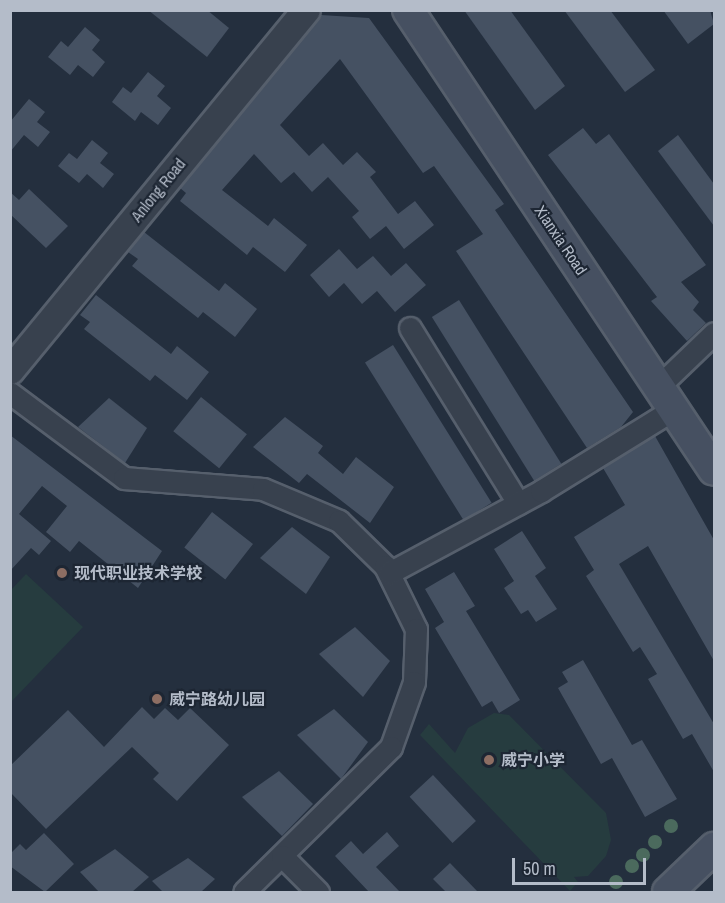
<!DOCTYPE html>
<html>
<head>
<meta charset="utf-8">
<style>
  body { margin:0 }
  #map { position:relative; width:725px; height:903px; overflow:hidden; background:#242f3e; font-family:"Archivo Narrow","Noto Sans SC",sans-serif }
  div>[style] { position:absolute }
  .green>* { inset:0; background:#263c3f }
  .building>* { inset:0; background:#455162; transform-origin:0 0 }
  .roads { filter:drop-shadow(2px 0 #565f6c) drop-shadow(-2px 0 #565f6c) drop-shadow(0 2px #565f6c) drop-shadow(0 -2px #565f6c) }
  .minor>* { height:21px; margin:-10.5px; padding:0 10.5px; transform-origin:10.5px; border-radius:10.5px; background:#38414e }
  .tertiary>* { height:27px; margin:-13.5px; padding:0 13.5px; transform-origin:13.5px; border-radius:13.5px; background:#38414e }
  .secondary>* { height:30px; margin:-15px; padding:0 15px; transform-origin:15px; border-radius:15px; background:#465061 }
  .trees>* { width:14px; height:14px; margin:-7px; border-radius:50%; background:#4b6a5d }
  .dots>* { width:16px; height:16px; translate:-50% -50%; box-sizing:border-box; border:3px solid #1d2633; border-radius:50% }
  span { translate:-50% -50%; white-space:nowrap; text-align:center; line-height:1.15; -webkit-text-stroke:4.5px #1d2633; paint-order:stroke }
  .street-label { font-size:16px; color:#b4bcc9 }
  .poi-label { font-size:16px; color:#b4bcc9; font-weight:700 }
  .left { translate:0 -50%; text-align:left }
  .frame { position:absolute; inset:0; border:12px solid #b4bcc9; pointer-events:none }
  .scale { position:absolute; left:512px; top:858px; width:134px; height:27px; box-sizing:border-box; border:3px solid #b4bcc9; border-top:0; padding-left:8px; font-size:18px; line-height:21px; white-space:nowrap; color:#b4bcc9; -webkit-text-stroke:4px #1d2633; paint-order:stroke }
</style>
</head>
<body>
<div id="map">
  <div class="green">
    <div style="clip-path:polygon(26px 574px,83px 627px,11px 702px,11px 590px)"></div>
    <div style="clip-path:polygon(494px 713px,509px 715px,606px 813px,611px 840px,606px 856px,588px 876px,574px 877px,578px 882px,570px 891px,420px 735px,429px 724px,455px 753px,468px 728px)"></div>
  </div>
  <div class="building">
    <div style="clip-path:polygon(148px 10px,207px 10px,229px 28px,207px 57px)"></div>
    <div style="clip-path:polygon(464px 10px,510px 10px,565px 86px,535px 110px)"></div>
    <div style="clip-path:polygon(564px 10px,610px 10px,655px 70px,625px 92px)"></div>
    <div style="clip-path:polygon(663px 10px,710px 10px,714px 24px,688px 44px)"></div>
    <div style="clip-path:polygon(321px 15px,369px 18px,504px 204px,495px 210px,633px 412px,621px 427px,587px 448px,456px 251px,483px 234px,434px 166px,423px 173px,340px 59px,280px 125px,309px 156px,323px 143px,343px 165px,357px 152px,376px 172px,370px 177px,398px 214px,415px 201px,434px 225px,404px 249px,386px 226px,370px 239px,352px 217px,359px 211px,328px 177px,312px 192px,294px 172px,281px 183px,254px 154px,222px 190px,268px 226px,274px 218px,307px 245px,285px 272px,253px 247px,247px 255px,180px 201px,186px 193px,180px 188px)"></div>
    <div style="clip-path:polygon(85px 27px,100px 40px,92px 50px,105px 62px,93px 77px,78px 65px,70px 75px,48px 57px,61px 41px,68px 47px)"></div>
    <div style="clip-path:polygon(148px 72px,165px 86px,157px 96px,171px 108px,158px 125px,141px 112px,135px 121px,112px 102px,123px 87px,131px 93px)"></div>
    <div style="clip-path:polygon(29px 99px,45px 112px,37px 122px,50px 132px,38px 147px,24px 135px,10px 152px,10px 122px)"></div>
    <div style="clip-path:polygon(583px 128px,596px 144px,609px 134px,706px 265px,681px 282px,699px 302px,693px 310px,706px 323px,687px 341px,651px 301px,657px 297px,548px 155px)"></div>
    <div style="clip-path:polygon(678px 135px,714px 184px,714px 226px,658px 151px)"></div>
    <div style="clip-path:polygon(92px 140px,108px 153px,100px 163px,114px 174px,103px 188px,87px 174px,79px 183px,58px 166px,69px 153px,77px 159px)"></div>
    <div style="clip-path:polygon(29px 189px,68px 226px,46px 248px,10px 214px,10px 192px,19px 200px)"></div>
    <div style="clip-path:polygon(144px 232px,219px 291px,225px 283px,257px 309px,235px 337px,203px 312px,198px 318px,132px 266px,138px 259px,128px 252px)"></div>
    <div style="clip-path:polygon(339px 249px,357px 269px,373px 256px,391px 276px,406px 263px,426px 285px,395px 312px,377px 291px,362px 304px,344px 283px,329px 297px,310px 275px)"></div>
    <div style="clip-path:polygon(96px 295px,171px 354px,177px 346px,209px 372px,187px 400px,155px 375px,150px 381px,84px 329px,90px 322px,80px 315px)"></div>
    <div style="left:459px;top:300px;width:193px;height:32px;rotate:58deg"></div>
    <div style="left:393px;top:345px;width:186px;height:33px;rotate:58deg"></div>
    <div style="left:201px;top:397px;width:59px;height:44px;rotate:39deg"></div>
    <div style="clip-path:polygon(109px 398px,147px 428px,125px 463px,78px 427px)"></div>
    <div style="clip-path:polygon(285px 417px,323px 446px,318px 453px,343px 474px,356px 457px,394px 487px,370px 523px,307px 474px,299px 483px,253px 447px)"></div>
    <div style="clip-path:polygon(10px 435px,162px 551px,138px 588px,79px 541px,70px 552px,46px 532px,67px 506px,42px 486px,19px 514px,51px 541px,39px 555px,31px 548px,10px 571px)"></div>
    <div style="clip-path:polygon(655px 436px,714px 540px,714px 661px,648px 546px,619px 564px,714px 724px,714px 772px,692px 734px,683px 739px,648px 679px,657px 674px,640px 647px,633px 652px,586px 576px,594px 570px,574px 537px,625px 505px,603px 468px)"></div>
    <div style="left:212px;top:512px;width:52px;height:45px;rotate:38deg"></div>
    <div style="clip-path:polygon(292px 527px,330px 557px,306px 594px,260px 558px)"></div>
    <div style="clip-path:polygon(522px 531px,546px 568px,535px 576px,557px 609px,536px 622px,528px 610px,521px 614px,504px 588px,514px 581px,494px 549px)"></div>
    <div style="clip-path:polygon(454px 572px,475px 606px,466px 611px,520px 700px,499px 713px,492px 701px,482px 707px,435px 628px,444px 622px,425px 589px)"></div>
    <div style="clip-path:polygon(355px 627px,390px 661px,363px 697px,319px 654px)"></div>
    <div style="clip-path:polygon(583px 660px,632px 745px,642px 740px,677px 799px,645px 817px,612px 758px,601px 764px,558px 688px,568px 682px,562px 672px)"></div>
    <div style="clip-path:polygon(142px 707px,154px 719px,165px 708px,178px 720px,190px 708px,229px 745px,177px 801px,153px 779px,159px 773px,132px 747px,46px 829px,10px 792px,10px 766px,68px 710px,104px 747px)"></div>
    <div style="clip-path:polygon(334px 709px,368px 742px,341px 779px,297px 735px)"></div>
    <div style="clip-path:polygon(279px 771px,313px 804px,282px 836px,242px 797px)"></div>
    <div style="left:433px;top:775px;width:63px;height:32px;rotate:47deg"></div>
    <div style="clip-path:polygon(387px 832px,399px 846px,376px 867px,400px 892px,369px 892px,335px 856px,351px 841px,363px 854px)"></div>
    <div style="clip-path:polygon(44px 833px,74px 864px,45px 892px,10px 866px,10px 854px,20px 844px,26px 850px)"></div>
    <div style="clip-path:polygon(115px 849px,149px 877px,132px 892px,99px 892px,80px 872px)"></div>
    <div style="clip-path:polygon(188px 858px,215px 879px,201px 892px,163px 892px,152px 881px)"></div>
    <div style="clip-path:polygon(450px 863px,478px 892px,446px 892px,433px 879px)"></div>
  </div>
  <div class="roads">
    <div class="minor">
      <div style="left:410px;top:328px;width:206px;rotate:58.3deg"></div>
      <div style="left:659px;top:386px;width:76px;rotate:-43.9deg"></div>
      <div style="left:10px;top:393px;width:142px;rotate:36.7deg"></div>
      <div style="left:124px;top:478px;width:139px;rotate:4.5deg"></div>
      <div style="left:263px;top:489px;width:82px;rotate:22.8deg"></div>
      <div style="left:339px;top:521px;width:64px;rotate:44.4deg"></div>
      <div style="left:385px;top:566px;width:70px;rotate:63.8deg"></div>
      <div style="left:416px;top:629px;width:53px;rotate:92.2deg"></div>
      <div style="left:414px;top:682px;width:69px;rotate:109.5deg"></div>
      <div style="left:391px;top:747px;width:206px;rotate:135.4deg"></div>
      <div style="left:389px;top:573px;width:173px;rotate:-28.3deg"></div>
      <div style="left:541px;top:491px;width:156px;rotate:-31.7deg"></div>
      <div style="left:282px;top:856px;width:51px;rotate:45deg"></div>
    </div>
    <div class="tertiary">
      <div style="left:10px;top:370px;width:466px;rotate:-50.6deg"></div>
    </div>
    <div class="secondary">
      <div style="left:408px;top:10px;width:552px;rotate:56.37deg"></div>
      <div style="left:668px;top:892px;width:64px;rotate:-43.7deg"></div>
    </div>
  </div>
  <div class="trees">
    <div style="left:671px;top:826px"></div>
    <div style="left:655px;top:842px"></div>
    <div style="left:643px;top:855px"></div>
    <div style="left:632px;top:866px"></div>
    <div style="left:616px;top:882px"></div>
  </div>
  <div class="dots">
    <div style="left:62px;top:573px;background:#8d6e63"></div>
    <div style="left:157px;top:699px;background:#8d6e63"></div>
    <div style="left:489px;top:760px;background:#8d6e63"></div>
  </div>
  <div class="street-label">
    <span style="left:158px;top:190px;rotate:-51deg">Anlong Road</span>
    <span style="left:561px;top:240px;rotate:56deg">Xianxia Road</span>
  </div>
  <div class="poi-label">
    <span class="left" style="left:74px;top:573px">现代职业技术学校</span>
    <span class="left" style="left:169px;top:699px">威宁路幼儿园</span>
    <span class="left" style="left:501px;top:760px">威宁小学</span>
  </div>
  <div class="frame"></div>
  <div class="scale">50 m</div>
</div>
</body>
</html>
